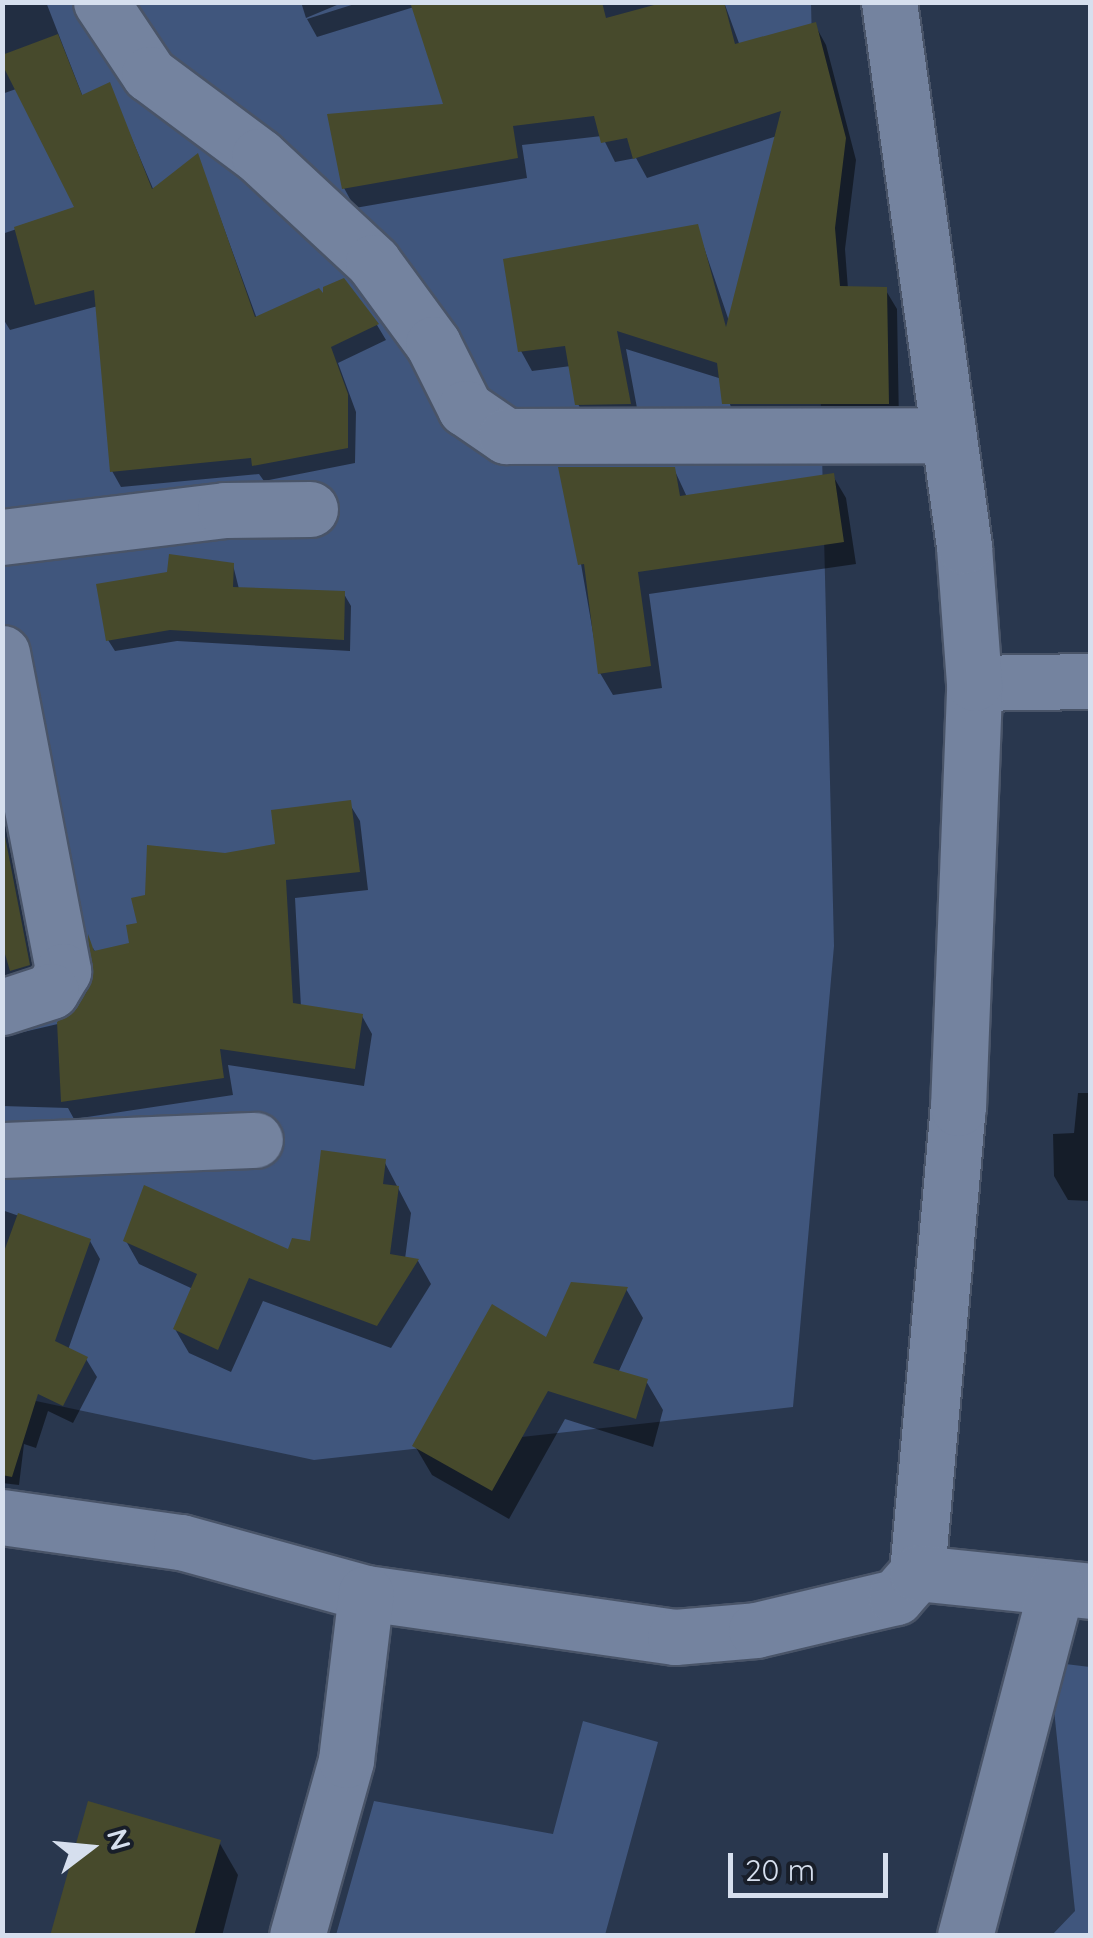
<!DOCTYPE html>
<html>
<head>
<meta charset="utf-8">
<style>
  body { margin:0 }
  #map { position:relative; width:1093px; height:1938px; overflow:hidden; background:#29374e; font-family:Quicksand,sans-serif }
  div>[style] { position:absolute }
  .green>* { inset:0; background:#40567d }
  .shadow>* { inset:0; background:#0007 }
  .building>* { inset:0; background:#474a2c }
  .roads { filter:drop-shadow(2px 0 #495468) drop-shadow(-2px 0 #495468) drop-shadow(0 2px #495468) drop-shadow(0 -2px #495468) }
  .minor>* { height:55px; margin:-27.5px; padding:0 27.5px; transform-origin:27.5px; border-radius:27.5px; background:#74839f }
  span { translate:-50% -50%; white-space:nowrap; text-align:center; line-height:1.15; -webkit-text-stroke:8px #181e29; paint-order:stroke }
  .frame { position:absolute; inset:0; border:5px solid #d6dfee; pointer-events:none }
  .north { position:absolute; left:40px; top:1798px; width:100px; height:100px; -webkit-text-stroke:8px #181e29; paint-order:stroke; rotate:74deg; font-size:28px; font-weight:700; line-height:40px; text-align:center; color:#d6dfee }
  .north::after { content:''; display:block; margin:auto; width:35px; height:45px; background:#d6dfee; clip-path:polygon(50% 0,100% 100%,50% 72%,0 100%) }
  .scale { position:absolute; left:728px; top:1853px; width:160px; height:45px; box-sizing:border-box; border:5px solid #d6dfee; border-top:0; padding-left:12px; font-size:30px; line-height:35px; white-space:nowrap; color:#d6dfee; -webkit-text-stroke:8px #181e29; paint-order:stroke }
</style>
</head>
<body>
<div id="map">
  <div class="green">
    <div style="clip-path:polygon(3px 3px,811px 3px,834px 946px,793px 1407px,314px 1460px,3px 1394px)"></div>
    <div style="clip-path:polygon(1049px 1662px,1090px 1667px,1090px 1935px,1052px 1935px,1075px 1911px)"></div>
    <div style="clip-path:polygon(583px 1721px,658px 1742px,605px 1935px,336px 1935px,374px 1801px,553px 1834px)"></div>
  </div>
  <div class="shadow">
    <div style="clip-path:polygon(2px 2px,46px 2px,83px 97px,109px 85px,154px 191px,198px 157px,257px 319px,326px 301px,343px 281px,377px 325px,386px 340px,338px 363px,356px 412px,355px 463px,264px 481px,259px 474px,121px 487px,112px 471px,98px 306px,10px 330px,2px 317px,2px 234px,78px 208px,16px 89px,2px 94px)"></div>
    <div style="clip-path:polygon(301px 2px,344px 2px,306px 18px)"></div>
    <div style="clip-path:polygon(361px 2px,724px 2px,740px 46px,815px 25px,826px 45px,856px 160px,845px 249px,848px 289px,885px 289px,897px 309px,899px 423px,736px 423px,722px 379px,626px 349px,640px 424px,589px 424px,578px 404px,571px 366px,532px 371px,521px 351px,697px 227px,730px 324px,777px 136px,647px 178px,636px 158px,615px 162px,602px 136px,522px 145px,527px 178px,355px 208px,344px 188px,446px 106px,414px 7px,317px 37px,307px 19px)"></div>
    <div style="clip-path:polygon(674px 469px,687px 497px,833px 476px,846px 498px,856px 564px,649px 594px,662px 688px,613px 695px,600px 673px,581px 564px)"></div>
    <div style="clip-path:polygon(233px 565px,239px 589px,344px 594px,351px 606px,350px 651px,177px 641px,115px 651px,108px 640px)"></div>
    <div style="clip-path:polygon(2px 795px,39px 983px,2px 999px)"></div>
    <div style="clip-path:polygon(349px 803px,360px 821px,368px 890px,295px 898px,301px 1007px,362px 1016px,372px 1034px,364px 1086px,228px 1065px,233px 1095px,74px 1119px,68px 1108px,2px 1106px,2px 1037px,62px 1023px,79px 1010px,96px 967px,93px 948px,96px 953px,132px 944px,148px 897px,225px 855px,278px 846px)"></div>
    <div style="clip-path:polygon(1078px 1093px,1090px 1093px,1090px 1201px,1068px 1200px,1054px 1176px,1053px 1134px,1074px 1133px)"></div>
    <div style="clip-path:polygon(384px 1161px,411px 1213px,405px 1259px,418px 1261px,431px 1284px,391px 1348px,263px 1301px,231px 1372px,189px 1353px,175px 1329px,193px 1289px,139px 1264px,126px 1241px,289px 1252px,312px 1244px)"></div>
    <div style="clip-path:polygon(2px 1210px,90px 1241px,100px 1259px,68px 1350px,86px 1359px,97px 1377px,73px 1423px,48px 1411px,36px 1448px,24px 1444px,19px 1485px,2px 1483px)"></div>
    <div style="clip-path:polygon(626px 1289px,643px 1318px,618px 1373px,646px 1381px,663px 1410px,653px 1447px,565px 1419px,509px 1519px,432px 1475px,415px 1446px,547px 1340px)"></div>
    <div style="clip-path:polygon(219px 1842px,238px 1875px,222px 1936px,52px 1936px)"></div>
  </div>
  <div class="building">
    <div style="clip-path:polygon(410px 2px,602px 2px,606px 18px,665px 2px,724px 2px,735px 44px,816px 22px,846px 138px,835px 228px,840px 286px,887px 287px,889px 404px,722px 404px,717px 363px,617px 331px,631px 404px,575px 405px,565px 346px,518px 352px,503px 259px,698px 224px,726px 327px,781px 111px,633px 159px,627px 138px,601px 143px,594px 116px,513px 126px,518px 158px,342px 189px,327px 114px,443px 104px)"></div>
    <div style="clip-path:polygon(58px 34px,82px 95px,110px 82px,152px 189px,198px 153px,255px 317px,319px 288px,323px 293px,323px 287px,344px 278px,379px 324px,331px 347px,348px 394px,348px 448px,252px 466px,251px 458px,110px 472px,94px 290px,35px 305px,14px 227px,74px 207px,2px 64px,2px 55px)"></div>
    <div style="clip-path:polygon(558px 467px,675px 467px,680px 496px,834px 473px,844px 542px,638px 572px,651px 666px,598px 674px,584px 564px,578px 565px)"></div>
    <div style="clip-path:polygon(169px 554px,234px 563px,233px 587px,345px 591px,344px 640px,170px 630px,106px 641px,96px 584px,167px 572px)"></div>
    <div style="clip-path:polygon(351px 800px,360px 872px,286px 880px,293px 1003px,363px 1014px,355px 1069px,220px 1049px,224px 1078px,61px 1102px,57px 1022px,77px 1008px,90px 986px,88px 934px,94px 951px,129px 943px,126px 925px,137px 923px,131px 898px,145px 895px,147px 845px,225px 853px,275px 844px,271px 810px)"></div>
    <div style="clip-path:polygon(2px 821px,30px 965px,10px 971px,2px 944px)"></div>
    <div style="clip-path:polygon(321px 1150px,386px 1159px,383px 1184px,399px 1186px,390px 1254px,419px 1259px,377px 1326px,249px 1278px,218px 1350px,173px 1329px,197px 1274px,123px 1241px,144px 1185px,288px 1249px,292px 1238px,310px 1241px)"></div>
    <div style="clip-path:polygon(18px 1213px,91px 1239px,55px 1341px,88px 1357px,63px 1406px,38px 1394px,12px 1477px,2px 1475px,2px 1257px)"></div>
    <div style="clip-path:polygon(571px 1282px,628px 1287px,593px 1363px,648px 1379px,636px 1419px,548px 1391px,492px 1491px,412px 1446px,492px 1304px,546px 1337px)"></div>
    <div style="clip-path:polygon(88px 1801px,221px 1840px,194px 1936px,50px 1936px)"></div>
  </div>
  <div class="roads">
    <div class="minor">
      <div style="left:101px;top:2px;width:87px;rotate:56.3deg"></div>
      <div style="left:149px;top:74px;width:137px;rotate:36.7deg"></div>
      <div style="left:259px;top:156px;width:156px;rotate:42.9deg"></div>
      <div style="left:373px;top:262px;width:102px;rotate:53.8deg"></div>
      <div style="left:433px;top:344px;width:72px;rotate:63.4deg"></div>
      <div style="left:465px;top:408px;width:50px;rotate:34.3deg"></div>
      <div style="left:506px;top:436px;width:440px;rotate:-0.1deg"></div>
      <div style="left:2px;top:537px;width:225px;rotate:-6.9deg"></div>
      <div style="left:225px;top:510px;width:85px;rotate:-0.7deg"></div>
      <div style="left:2px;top:653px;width:324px;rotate:79.1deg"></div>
      <div style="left:63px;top:971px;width:23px;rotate:121deg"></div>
      <div style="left:51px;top:991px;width:52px;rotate:161.9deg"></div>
      <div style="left:974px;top:683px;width:116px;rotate:-1deg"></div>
      <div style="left:2px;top:1150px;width:253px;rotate:-2.3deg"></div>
      <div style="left:2px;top:1517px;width:181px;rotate:8deg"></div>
      <div style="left:181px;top:1542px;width:192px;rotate:15.4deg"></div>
      <div style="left:366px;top:1593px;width:312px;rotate:8.1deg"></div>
      <div style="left:675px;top:1637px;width:81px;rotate:-4.9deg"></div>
      <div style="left:756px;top:1630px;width:144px;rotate:-13.3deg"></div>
      <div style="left:896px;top:1597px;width:32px;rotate:-49deg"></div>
      <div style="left:917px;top:1573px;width:467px;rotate:-85deg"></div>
      <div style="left:958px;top:1108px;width:425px;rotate:-87.8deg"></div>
      <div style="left:974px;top:683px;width:137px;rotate:-94.2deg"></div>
      <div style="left:964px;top:546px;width:549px;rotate:-97.85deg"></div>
      <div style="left:917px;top:1573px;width:174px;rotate:5.9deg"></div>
      <div style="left:297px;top:1936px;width:183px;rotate:-74.4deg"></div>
      <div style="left:346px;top:1760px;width:168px;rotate:-83.2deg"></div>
      <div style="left:965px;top:1936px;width:360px;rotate:-75.3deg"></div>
    </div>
  </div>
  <div class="frame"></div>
  <div class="north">N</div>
  <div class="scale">20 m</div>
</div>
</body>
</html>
